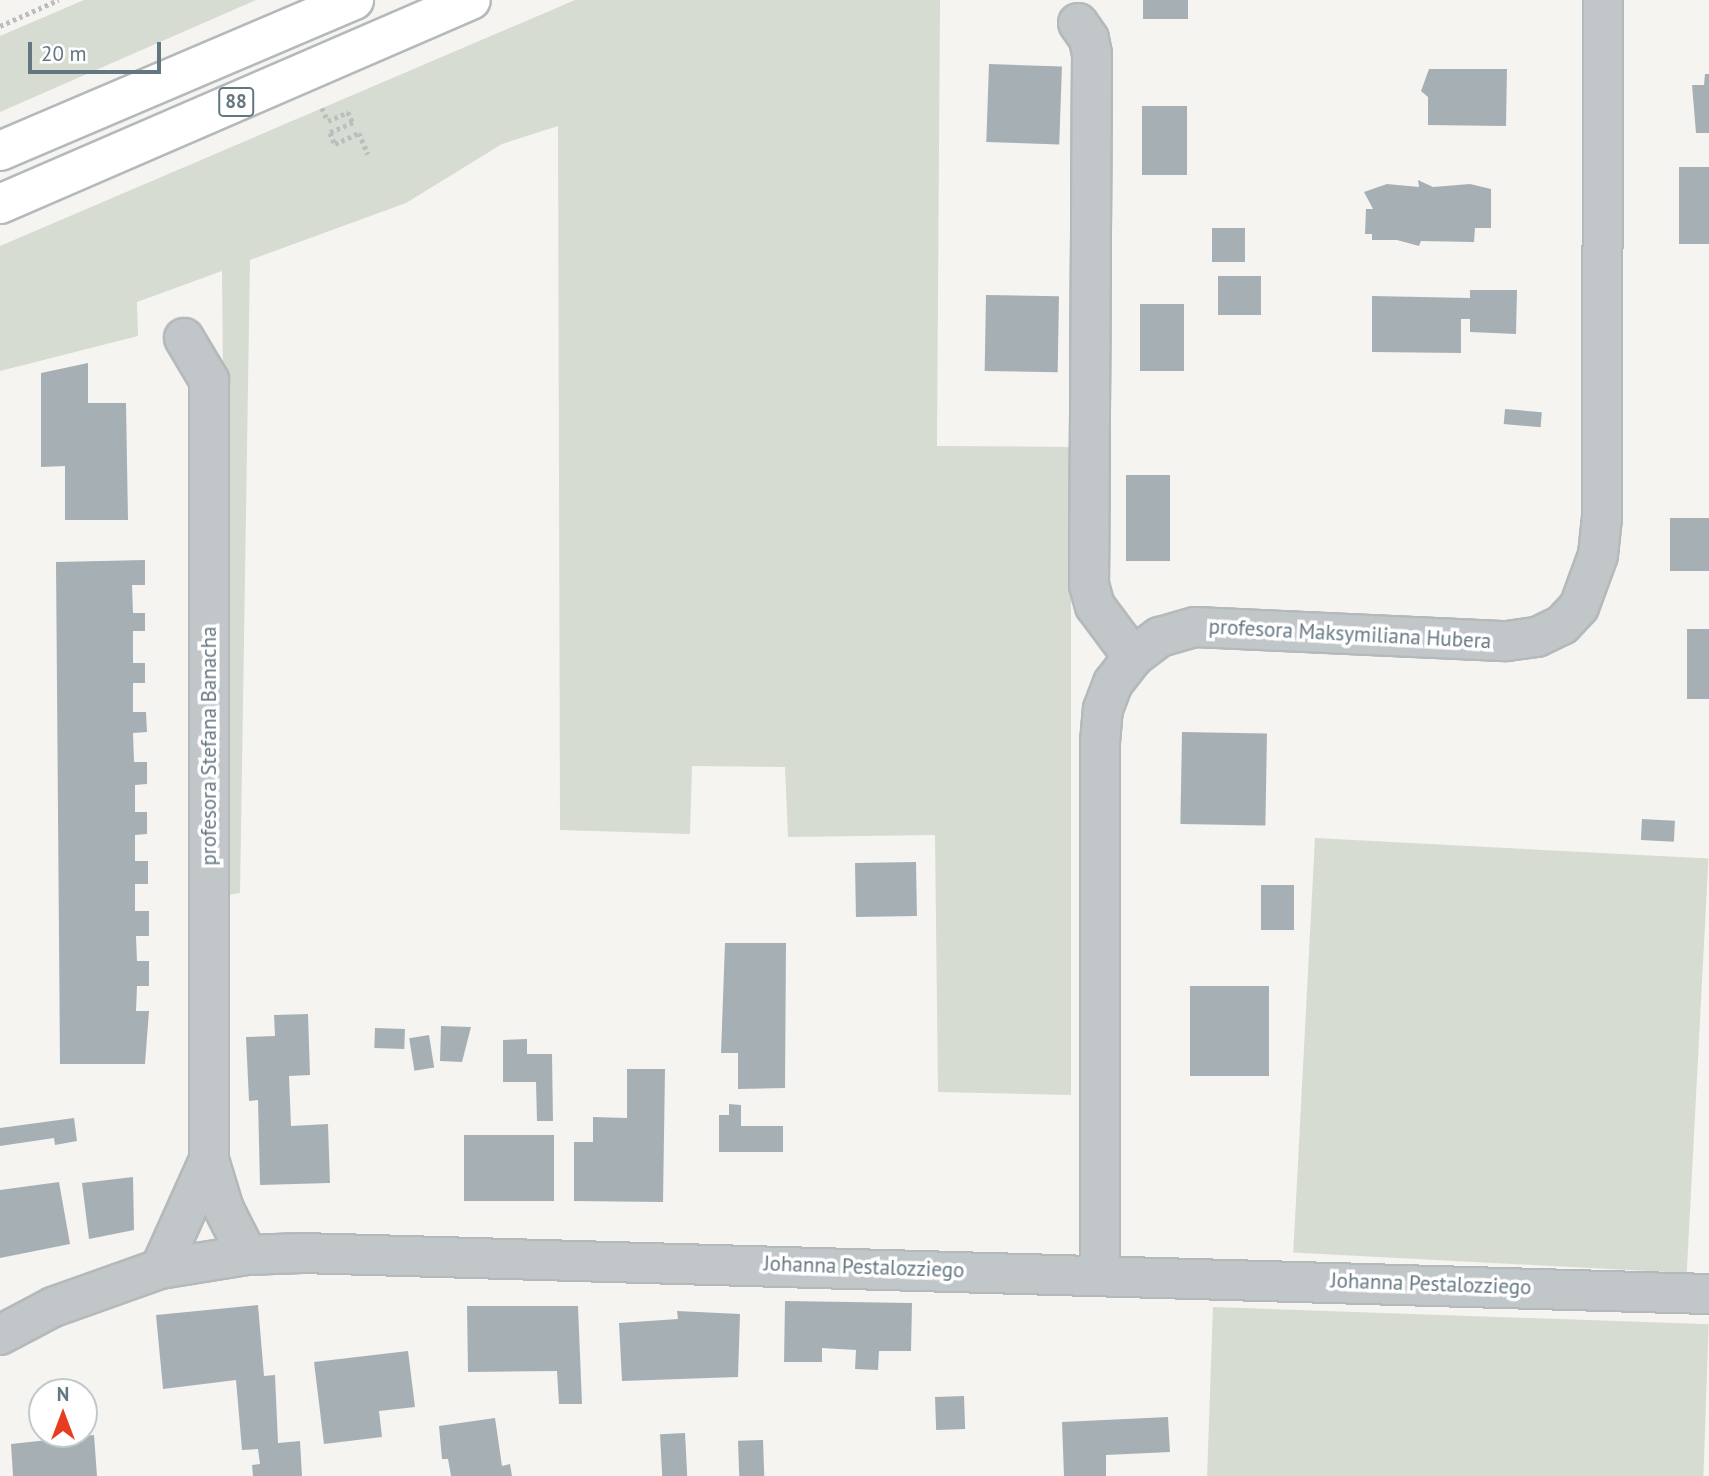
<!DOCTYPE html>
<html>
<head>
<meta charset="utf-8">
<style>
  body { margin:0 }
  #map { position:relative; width:1709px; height:1476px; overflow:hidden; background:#f5f4f0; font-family:"PT Sans",sans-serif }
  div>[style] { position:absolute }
  .green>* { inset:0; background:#d6dcd1; transform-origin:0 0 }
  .building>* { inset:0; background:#a6b0b4; transform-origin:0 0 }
  .path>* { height:4.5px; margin-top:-2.25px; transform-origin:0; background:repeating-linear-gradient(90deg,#bbbebf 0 3.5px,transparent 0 7px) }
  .roads { filter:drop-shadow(2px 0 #b4b9bc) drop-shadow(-2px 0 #b4b9bc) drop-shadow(0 2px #b4b9bc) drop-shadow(0 -2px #b4b9bc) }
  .minor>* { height:38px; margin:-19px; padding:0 19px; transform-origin:19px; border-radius:19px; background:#c1c6c8 }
  .major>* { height:38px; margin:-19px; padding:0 19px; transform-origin:19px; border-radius:19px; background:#fff }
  span { translate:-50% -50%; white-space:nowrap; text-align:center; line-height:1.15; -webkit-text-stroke:7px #fff; paint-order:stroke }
  .shield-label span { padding:2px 5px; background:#fff; border:2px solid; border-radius:5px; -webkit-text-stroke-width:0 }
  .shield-label { font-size:19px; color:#637782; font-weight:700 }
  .street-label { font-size:21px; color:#637782 }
  .north { position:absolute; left:28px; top:1378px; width:70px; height:70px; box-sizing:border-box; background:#fff; border:2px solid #c1c9cd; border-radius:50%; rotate:0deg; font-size:19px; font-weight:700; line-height:28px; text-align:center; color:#637782 }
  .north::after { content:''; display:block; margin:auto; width:24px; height:32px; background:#e63c1f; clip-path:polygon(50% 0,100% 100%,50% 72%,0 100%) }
  .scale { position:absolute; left:28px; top:42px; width:133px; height:32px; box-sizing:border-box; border:4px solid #637782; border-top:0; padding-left:9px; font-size:21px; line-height:24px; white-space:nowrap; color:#637782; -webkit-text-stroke:5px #fff; paint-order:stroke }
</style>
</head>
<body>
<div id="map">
  <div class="green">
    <div style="clip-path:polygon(84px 0,256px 0,0 112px,0 36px)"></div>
    <div style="clip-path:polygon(575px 0,940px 0,937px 446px,1071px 447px,1071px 1095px,938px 1092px,935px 835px,788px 837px,785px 767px,692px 766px,690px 834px,560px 830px,558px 126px,502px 144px,406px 203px,250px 260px,240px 893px,228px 895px,222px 271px,137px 302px,138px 336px,0 371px,0 246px)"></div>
    <div style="left:1315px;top:838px;width:394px;height:415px;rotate:3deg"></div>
    <div style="left:1213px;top:1307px;width:496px;height:169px;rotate:2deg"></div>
  </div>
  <div class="building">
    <div style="left:1143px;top:0;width:45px;height:19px"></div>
    <div style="left:989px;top:64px;width:73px;height:78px;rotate:2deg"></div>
    <div style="clip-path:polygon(1429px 69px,1507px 69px,1506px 126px,1428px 125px,1428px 97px,1421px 91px)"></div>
    <div style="clip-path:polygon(1705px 74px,1709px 74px,1709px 133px,1696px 133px,1692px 85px,1704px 85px)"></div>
    <div style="left:1142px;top:106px;width:45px;height:69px"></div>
    <div style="left:1709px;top:167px;width:77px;height:30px;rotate:90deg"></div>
    <div style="clip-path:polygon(1418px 180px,1433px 187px,1470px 184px,1491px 189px,1491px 228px,1475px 228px,1474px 242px,1421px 241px,1419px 246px,1397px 240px,1372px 240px,1372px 234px,1365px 234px,1366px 209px,1373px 209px,1364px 192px,1387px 184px,1419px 187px)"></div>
    <div style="left:1212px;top:228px;width:33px;height:34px"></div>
    <div style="left:1218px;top:276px;width:43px;height:39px"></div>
    <div style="clip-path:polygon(1470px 290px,1517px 290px,1516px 334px,1470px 332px,1470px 319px,1461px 319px,1461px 353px,1372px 352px,1372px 296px,1470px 298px)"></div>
    <div style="left:986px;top:295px;width:73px;height:76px;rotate:1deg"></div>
    <div style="left:1140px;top:304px;width:44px;height:67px"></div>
    <div style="clip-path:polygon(88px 363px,88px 403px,126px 403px,128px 520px,65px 520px,65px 466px,41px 467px,41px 373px)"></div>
    <div style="left:1505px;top:409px;width:37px;height:15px;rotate:5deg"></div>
    <div style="left:1126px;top:475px;width:44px;height:86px"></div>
    <div style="left:1670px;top:518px;width:39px;height:53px"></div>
    <div style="clip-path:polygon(145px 560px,145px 585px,132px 585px,133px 613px,145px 613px,145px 631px,133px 631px,133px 663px,145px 663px,145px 683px,133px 683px,133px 712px,146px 712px,147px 732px,133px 733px,134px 762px,147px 762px,147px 784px,135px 785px,135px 812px,147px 812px,147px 834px,135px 835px,135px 861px,148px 861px,148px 884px,135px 884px,135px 911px,149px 911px,149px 936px,136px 936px,137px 961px,149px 961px,149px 986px,137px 986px,136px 1011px,149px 1011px,145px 1064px,60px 1064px,56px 562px)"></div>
    <div style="left:1709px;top:629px;width:70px;height:22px;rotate:90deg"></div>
    <div style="left:1182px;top:732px;width:85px;height:92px;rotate:1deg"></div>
    <div style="left:1642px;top:819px;width:33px;height:21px;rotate:3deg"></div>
    <div style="left:916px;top:862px;width:54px;height:61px;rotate:89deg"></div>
    <div style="left:1261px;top:885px;width:33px;height:45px"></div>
    <div style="clip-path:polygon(725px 943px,786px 943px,785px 1088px,738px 1089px,738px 1053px,721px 1053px)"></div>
    <div style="left:1190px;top:986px;width:79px;height:90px"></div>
    <div style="clip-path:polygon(308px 1014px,310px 1075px,289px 1076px,291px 1126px,328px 1124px,330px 1183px,260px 1185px,258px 1100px,249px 1101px,246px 1037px,275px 1036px,274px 1015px)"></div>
    <div style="clip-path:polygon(441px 1026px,471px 1027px,462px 1062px,440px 1061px)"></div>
    <div style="left:375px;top:1028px;width:30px;height:20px;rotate:2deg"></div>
    <div style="left:429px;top:1035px;width:33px;height:20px;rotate:81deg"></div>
    <div style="clip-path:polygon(527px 1039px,527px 1054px,552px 1054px,553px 1121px,537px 1121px,536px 1082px,503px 1082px,503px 1040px)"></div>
    <div style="clip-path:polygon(627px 1069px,665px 1069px,663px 1202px,574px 1201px,574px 1142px,593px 1142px,593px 1117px,627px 1118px)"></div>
    <div style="clip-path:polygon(729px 1104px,741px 1105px,741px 1126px,783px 1126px,783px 1152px,719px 1152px,719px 1115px,729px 1115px)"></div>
    <div style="clip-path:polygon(74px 1118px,77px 1141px,55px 1145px,54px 1138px,0 1146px,0 1128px)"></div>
    <div style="left:464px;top:1135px;width:90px;height:66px"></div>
    <div style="clip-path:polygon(133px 1177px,134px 1230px,89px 1239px,82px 1183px)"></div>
    <div style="clip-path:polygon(59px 1182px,70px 1244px,0 1258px,0 1190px)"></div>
    <div style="clip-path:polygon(785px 1301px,912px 1303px,911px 1351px,879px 1351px,878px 1370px,855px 1369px,856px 1350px,822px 1348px,822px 1362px,784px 1362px)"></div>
    <div style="clip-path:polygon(258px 1305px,264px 1376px,275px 1375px,278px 1443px,300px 1441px,302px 1476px,253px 1476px,252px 1465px,260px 1464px,258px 1449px,242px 1450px,236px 1380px,163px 1389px,156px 1315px)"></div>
    <div style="clip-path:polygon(467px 1306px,578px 1306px,582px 1404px,559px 1404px,557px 1371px,468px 1372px)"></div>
    <div style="clip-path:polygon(677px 1311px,740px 1314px,738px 1377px,622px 1381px,619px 1323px,678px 1319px)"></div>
    <div style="clip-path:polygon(408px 1351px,415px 1407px,379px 1411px,382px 1437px,324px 1444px,314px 1362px)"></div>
    <div style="left:964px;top:1396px;width:33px;height:29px;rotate:88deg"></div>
    <div style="clip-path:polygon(1168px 1417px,1170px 1452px,1106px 1455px,1106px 1476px,1064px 1476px,1062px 1422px)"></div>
    <div style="clip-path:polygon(495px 1418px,502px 1466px,510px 1464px,512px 1476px,451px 1476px,448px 1459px,442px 1459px,439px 1426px)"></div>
    <div style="left:685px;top:1433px;width:43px;height:25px;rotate:87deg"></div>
    <div style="clip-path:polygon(94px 1435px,97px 1476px,13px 1476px,11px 1444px)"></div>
    <div style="left:763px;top:1440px;width:36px;height:25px;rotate:88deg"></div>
  </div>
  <div class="path">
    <div style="left:0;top:26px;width:64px;rotate:-24.1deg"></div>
    <div style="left:322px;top:108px;width:14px;rotate:65deg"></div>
    <div style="left:328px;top:121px;width:22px;rotate:-24deg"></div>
    <div style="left:348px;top:112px;width:12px;rotate:66deg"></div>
    <div style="left:353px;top:123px;width:25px;rotate:157deg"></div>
    <div style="left:330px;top:133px;width:12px;rotate:66deg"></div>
    <div style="left:335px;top:144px;width:26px;rotate:-25deg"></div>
    <div style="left:359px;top:133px;width:23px;rotate:67deg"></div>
  </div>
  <div class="roads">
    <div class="minor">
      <div style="left:1078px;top:23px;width:19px;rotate:55deg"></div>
      <div style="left:1089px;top:39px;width:15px;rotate:79deg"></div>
      <div style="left:1092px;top:54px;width:531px;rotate:90.32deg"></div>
      <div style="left:1089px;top:585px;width:22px;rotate:74deg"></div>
      <div style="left:1095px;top:606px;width:64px;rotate:53.3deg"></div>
      <div style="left:184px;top:338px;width:49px;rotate:59.2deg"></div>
      <div style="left:209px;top:380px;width:780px;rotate:90deg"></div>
      <div style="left:209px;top:1160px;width:51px;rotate:73deg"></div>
      <div style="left:224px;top:1209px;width:51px;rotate:63.4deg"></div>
      <div style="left:160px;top:1269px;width:120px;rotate:-65.8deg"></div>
      <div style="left:1100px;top:1274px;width:532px;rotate:-90deg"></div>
      <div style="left:1100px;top:742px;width:33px;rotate:-85deg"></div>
      <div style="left:1103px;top:709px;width:28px;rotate:-69deg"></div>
      <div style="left:1113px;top:683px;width:33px;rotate:-52deg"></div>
      <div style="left:1133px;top:657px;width:34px;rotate:-37deg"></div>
      <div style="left:1160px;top:637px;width:36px;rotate:-16deg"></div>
      <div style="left:1195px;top:627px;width:312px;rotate:2.6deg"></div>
      <div style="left:1507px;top:641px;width:30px;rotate:-8deg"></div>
      <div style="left:1537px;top:637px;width:28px;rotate:-26deg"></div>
      <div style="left:1562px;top:625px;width:25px;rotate:-47deg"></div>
      <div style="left:1579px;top:607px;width:55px;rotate:-69.9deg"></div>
      <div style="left:1598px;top:555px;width:36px;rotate:-84deg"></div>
      <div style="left:1602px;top:519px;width:519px;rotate:-89.89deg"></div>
      <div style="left:0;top:1335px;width:60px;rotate:-27.8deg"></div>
      <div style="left:53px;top:1307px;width:114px;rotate:-19.6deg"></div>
      <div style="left:160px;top:1269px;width:88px;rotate:-9.1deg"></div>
      <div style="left:247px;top:1255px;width:55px;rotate:-2.1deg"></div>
      <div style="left:302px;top:1253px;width:1408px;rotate:1.67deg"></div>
    </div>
    <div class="major">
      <div style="left:0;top:151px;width:385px;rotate:-23.1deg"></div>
      <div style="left:0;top:204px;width:513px;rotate:-23.42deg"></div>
    </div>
  </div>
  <div class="shield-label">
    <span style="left:236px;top:102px">88</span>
  </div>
  <div class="street-label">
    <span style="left:1350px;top:634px;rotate:3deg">profesora Maksymiliana Hubera</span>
    <span style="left:209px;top:746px;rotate:-90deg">profesora Stefana Banacha</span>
    <span style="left:864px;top:1267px;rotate:2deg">Johanna Pestalozziego</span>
    <span style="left:1431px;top:1284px;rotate:2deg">Johanna Pestalozziego</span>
  </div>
  <div class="north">N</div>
  <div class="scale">20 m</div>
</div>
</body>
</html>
